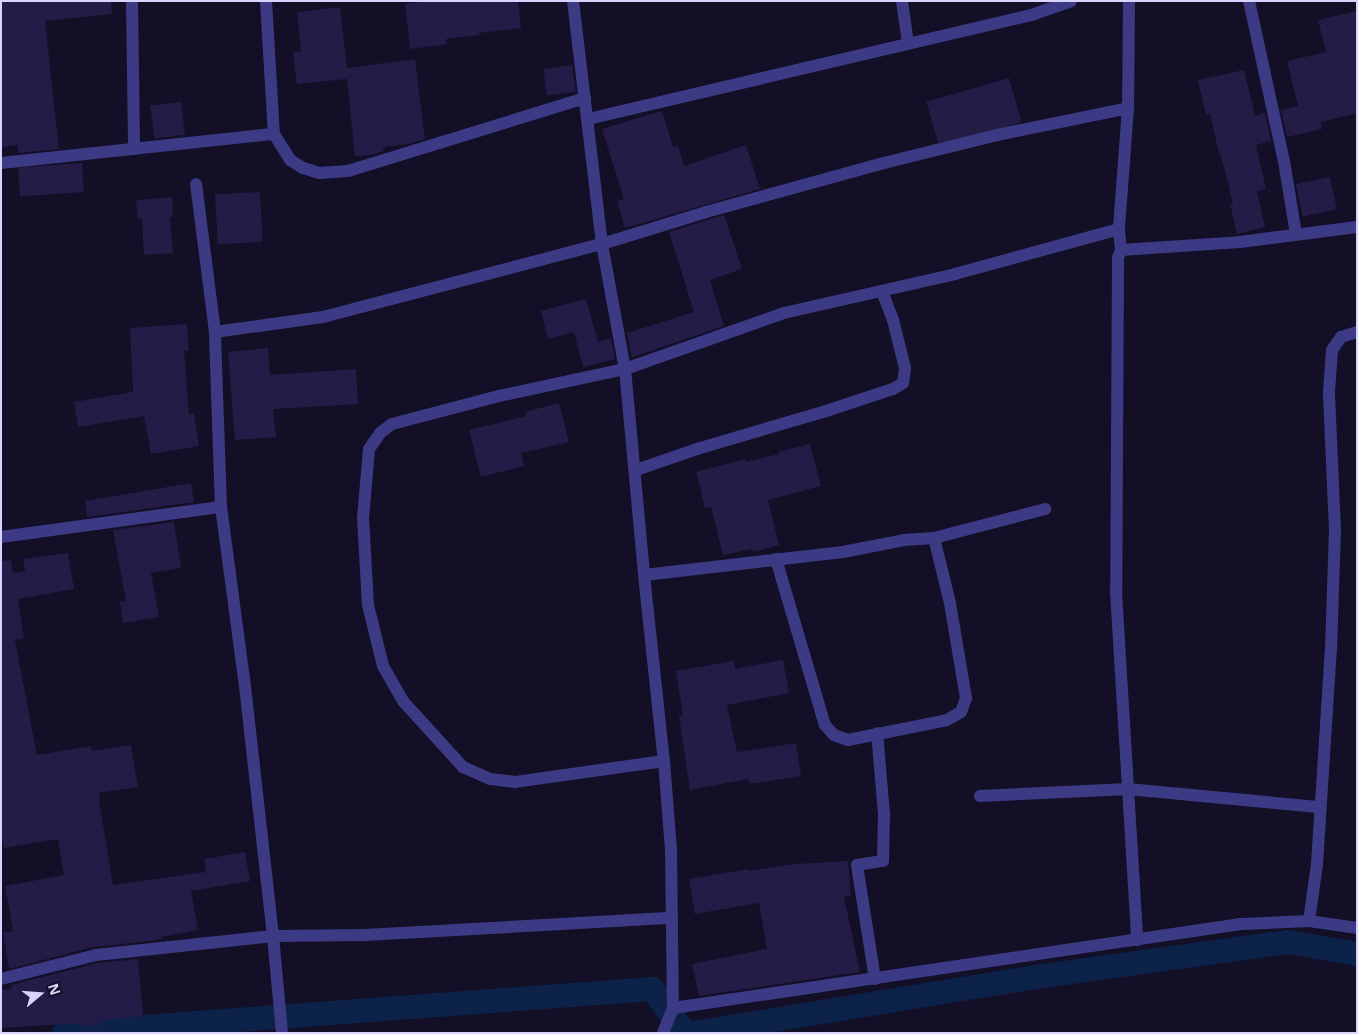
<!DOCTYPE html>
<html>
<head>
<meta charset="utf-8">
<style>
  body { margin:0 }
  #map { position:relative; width:1358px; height:1034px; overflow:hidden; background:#130f26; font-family:"Noto Sans",sans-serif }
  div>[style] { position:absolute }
  .canal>* { height:24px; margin:-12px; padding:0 12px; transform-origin:12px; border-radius:12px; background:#0c2248 }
  .building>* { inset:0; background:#241b47; transform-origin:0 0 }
  .minor>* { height:12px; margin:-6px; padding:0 6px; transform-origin:6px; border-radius:6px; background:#3d3a85 }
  span { translate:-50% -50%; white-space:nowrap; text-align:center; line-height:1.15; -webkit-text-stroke:5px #130f26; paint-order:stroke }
  .frame { position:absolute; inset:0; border:2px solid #d9d4ff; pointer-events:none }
  .north { position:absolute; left:15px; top:969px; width:50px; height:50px; -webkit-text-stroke:4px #130f26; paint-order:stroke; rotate:72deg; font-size:14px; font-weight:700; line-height:20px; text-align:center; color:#d9d4ff }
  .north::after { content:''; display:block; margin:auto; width:18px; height:22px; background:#d9d4ff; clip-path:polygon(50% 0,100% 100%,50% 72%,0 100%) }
</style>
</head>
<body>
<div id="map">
  <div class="canal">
    <div style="left:64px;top:1033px;width:590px;rotate:-4.28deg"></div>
    <div style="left:652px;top:989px;width:55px;rotate:53.1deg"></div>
    <div style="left:694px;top:1033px;width:354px;rotate:-9.3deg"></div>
    <div style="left:1043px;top:976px;width:248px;rotate:-7.9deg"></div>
    <div style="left:1289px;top:942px;width:69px;rotate:10deg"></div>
  </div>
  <div class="building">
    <div style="clip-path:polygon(1px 1px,111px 1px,112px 14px,45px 21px,59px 149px,18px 153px,18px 145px,1px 147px)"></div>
    <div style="clip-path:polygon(426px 1px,518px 1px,521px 28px,479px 33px,479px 35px,446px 39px,447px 44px,410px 49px,405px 4px)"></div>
    <div style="clip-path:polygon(340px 7px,347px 68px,415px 59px,425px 139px,408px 144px,383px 147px,384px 151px,375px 154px,355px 157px,347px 79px,297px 84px,293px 52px,301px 51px,297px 12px)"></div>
    <div style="clip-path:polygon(1357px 11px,1357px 113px,1321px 122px,1322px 129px,1287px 137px,1281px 110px,1298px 106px,1287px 61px,1326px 52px,1318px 20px)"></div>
    <div style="left:572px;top:65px;width:27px;height:29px;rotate:82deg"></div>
    <div style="clip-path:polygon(1244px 70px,1255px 116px,1265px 113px,1271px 141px,1256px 145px,1266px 189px,1257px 191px,1265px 227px,1237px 234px,1230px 204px,1233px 204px,1220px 152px,1219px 153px,1210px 114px,1206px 115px,1198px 80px)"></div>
    <div style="left:1009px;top:78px;width:46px;height:86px;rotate:74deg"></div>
    <div style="left:181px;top:102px;width:33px;height:31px;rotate:83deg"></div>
    <div style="clip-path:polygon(662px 111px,673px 147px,678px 146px,684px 166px,746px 145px,760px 189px,625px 228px,617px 201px,624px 199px,602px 129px)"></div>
    <div style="left:82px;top:163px;width:29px;height:64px;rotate:86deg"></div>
    <div style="left:1330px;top:177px;width:33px;height:35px;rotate:78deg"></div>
    <div style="left:260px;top:192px;width:50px;height:45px;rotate:87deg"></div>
    <div style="clip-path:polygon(172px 197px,173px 217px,170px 217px,173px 253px,144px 255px,142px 219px,138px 219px,136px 200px)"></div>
    <div style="clip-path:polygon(724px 215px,742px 269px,710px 280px,724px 326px,633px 357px,631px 355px,627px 333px,694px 312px,669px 232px)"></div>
    <div style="clip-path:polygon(586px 299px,598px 342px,611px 338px,615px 359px,583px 367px,574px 332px,548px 339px,541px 311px)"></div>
    <div style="clip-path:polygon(187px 324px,189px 351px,184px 351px,189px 414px,194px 413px,199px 446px,151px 454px,144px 416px,78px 427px,74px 402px,133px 392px,130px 328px)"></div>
    <div style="clip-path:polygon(268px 348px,270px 375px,356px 369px,358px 404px,273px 409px,276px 437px,235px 440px,228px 352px)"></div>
    <div style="clip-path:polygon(559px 403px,569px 442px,521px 453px,524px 466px,481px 477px,469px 430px,526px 416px,525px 412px)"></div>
    <div style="clip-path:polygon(810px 444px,821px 486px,768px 500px,779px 545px,753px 552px,752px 549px,723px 555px,711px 507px,705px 508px,696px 472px,745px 459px,746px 462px,779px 454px,778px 452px)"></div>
    <div style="clip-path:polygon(191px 483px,194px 502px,87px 517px,85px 501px)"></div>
    <div style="clip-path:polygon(174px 522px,181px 568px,151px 573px,159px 617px,123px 623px,120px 602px,126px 601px,113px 530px)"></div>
    <div style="clip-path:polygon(68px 553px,74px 589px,18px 599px,24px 638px,15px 640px,37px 755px,91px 746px,92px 751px,131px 745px,138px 787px,99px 793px,100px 800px,99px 800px,113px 885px,206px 872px,204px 859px,245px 852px,250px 881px,191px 891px,198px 930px,161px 937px,161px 939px,149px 941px,94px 947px,9px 969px,3px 933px,13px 931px,5px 886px,64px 875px,58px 839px,4px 848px,1px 830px,1px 561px,11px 560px,13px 573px,25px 571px,23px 559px)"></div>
    <div style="clip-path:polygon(783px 660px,789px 693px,727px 705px,737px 752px,796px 743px,801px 776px,749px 784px,748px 779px,690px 790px,679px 716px,683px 715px,676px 671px,734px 661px,735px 669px)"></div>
    <div style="clip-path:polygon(848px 861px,851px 896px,844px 897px,860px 972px,699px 996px,692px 964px,767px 949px,759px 903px,695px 914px,689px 879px,749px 869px,749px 871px,796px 864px)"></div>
    <div style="clip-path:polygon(138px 959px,143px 1016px,99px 1020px,99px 1025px,81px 1026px,81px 1023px,1px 1028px,1px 990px,12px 989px,11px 985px,97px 963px)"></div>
  </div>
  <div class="minor">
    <div style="left:132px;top:1px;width:148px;rotate:89.2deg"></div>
    <div style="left:266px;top:1px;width:133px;rotate:86.6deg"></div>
    <div style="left:573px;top:1px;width:245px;rotate:83.2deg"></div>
    <div style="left:602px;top:244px;width:127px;rotate:79.6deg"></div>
    <div style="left:625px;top:369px;width:207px;rotate:84.7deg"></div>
    <div style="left:644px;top:575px;width:187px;rotate:83.9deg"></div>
    <div style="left:664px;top:761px;width:88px;rotate:85.5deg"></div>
    <div style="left:671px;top:849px;width:159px;rotate:89.3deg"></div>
    <div style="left:673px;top:1008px;width:27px;rotate:112deg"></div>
    <div style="left:902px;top:1px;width:42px;rotate:81.9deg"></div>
    <div style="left:1129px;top:1px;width:107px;rotate:90.5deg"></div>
    <div style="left:1128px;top:108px;width:121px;rotate:94.3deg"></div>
    <div style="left:1119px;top:229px;width:21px;rotate:85deg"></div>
    <div style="left:1121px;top:250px;width:9px;rotate:111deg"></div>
    <div style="left:1118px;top:258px;width:334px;rotate:90.3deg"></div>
    <div style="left:1116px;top:592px;width:349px;rotate:86.5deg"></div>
    <div style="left:1249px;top:1px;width:164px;rotate:77.7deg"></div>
    <div style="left:1284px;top:161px;width:74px;rotate:80.7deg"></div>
    <div style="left:588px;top:119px;width:458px;rotate:-13.2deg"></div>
    <div style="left:1034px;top:14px;width:39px;rotate:-19deg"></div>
    <div style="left:1px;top:163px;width:275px;rotate:-6.1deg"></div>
    <div style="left:274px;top:134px;width:31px;rotate:58deg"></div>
    <div style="left:290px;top:160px;width:15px;rotate:32deg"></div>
    <div style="left:303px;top:168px;width:17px;rotate:17deg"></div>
    <div style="left:319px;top:173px;width:29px;rotate:-4deg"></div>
    <div style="left:348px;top:171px;width:248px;rotate:-17.1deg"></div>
    <div style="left:1121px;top:250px;width:119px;rotate:-3.8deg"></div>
    <div style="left:1240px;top:242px;width:118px;rotate:-7.3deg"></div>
    <div style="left:215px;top:332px;width:109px;rotate:-7.9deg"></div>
    <div style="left:323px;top:317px;width:288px;rotate:-14.7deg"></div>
    <div style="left:602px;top:244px;width:109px;rotate:-17.1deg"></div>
    <div style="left:706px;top:212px;width:185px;rotate:-15.4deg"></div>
    <div style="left:884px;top:163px;width:116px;rotate:-13.9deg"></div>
    <div style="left:997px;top:135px;width:134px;rotate:-11.6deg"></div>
    <div style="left:636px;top:470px;width:65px;rotate:-19deg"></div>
    <div style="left:697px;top:449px;width:134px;rotate:-16.4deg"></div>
    <div style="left:826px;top:411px;width:71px;rotate:-18.2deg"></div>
    <div style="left:893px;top:389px;width:12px;rotate:-31deg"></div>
    <div style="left:903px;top:383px;width:15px;rotate:-82deg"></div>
    <div style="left:905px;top:368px;width:49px;rotate:-104deg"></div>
    <div style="left:893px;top:320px;width:30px;rotate:-111deg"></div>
    <div style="left:1px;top:537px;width:222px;rotate:-7.8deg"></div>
    <div style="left:776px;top:559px;width:173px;rotate:73.6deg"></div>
    <div style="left:825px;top:725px;width:13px;rotate:48deg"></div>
    <div style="left:834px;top:735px;width:15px;rotate:20deg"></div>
    <div style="left:848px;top:740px;width:101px;rotate:-11.4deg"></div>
    <div style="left:947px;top:720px;width:16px;rotate:-30deg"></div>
    <div style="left:961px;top:712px;width:15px;rotate:-70deg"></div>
    <div style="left:966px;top:698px;width:96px;rotate:-99.6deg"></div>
    <div style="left:950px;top:603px;width:67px;rotate:-103.8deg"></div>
    <div style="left:644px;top:575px;width:200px;rotate:-6.6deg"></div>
    <div style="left:843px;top:552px;width:62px;rotate:-11.1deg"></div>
    <div style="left:904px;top:540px;width:30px;rotate:-4deg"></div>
    <div style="left:934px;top:538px;width:115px;rotate:-14.6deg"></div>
    <div style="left:664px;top:761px;width:150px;rotate:172deg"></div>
    <div style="left:515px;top:782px;width:25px;rotate:-173deg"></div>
    <div style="left:490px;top:779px;width:30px;rotate:-156deg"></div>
    <div style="left:463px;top:767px;width:89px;rotate:-132.3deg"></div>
    <div style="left:403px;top:701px;width:40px;rotate:-119.7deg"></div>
    <div style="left:383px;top:666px;width:63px;rotate:-103.8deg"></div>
    <div style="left:368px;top:605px;width:87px;rotate:-93.3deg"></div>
    <div style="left:363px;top:518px;width:69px;rotate:-85deg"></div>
    <div style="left:369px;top:449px;width:19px;rotate:-55deg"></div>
    <div style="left:380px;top:433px;width:15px;rotate:-37deg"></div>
    <div style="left:392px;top:424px;width:111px;rotate:-14.7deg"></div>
    <div style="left:499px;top:396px;width:129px;rotate:-12.1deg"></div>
    <div style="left:625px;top:369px;width:169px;rotate:-19.4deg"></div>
    <div style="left:784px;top:313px;width:175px;rotate:-12.8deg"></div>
    <div style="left:955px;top:274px;width:170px;rotate:-15.3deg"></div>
    <div style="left:980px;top:796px;width:148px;rotate:-2.7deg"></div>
    <div style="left:1128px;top:789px;width:193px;rotate:5.4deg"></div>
    <div style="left:1309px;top:921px;width:58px;rotate:-82deg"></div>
    <div style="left:1317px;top:864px;width:214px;rotate:-86.3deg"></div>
    <div style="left:1331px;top:650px;width:119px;rotate:-88.1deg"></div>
    <div style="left:1335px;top:531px;width:139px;rotate:-92.5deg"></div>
    <div style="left:1329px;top:392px;width:42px;rotate:-85.9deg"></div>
    <div style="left:1332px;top:350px;width:16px;rotate:-55deg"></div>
    <div style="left:1341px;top:337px;width:17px;rotate:-17deg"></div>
    <div style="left:1px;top:979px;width:98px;rotate:-14.2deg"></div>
    <div style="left:96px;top:955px;width:178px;rotate:-6.1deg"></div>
    <div style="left:273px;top:936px;width:259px;rotate:-96.4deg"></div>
    <div style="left:244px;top:679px;width:174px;rotate:-97.6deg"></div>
    <div style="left:221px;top:507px;width:175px;rotate:-92deg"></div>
    <div style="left:215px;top:332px;width:149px;rotate:-97.3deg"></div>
    <div style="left:875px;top:979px;width:115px;rotate:-99deg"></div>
    <div style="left:857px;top:865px;width:26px;rotate:-9deg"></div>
    <div style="left:883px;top:861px;width:47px;rotate:-88.8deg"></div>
    <div style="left:884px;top:814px;width:81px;rotate:-94.9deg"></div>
    <div style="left:673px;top:1008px;width:574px;rotate:-8.41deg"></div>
    <div style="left:1241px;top:924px;width:68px;rotate:-2.5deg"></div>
    <div style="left:1309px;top:921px;width:49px;rotate:8.3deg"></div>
    <div style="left:282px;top:1033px;width:97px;rotate:-95.3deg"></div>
    <div style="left:273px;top:936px;width:92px;rotate:-0.6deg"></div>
    <div style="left:365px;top:935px;width:307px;rotate:-3.2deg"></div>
  </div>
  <div class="frame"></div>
  <div class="north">N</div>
</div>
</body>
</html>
